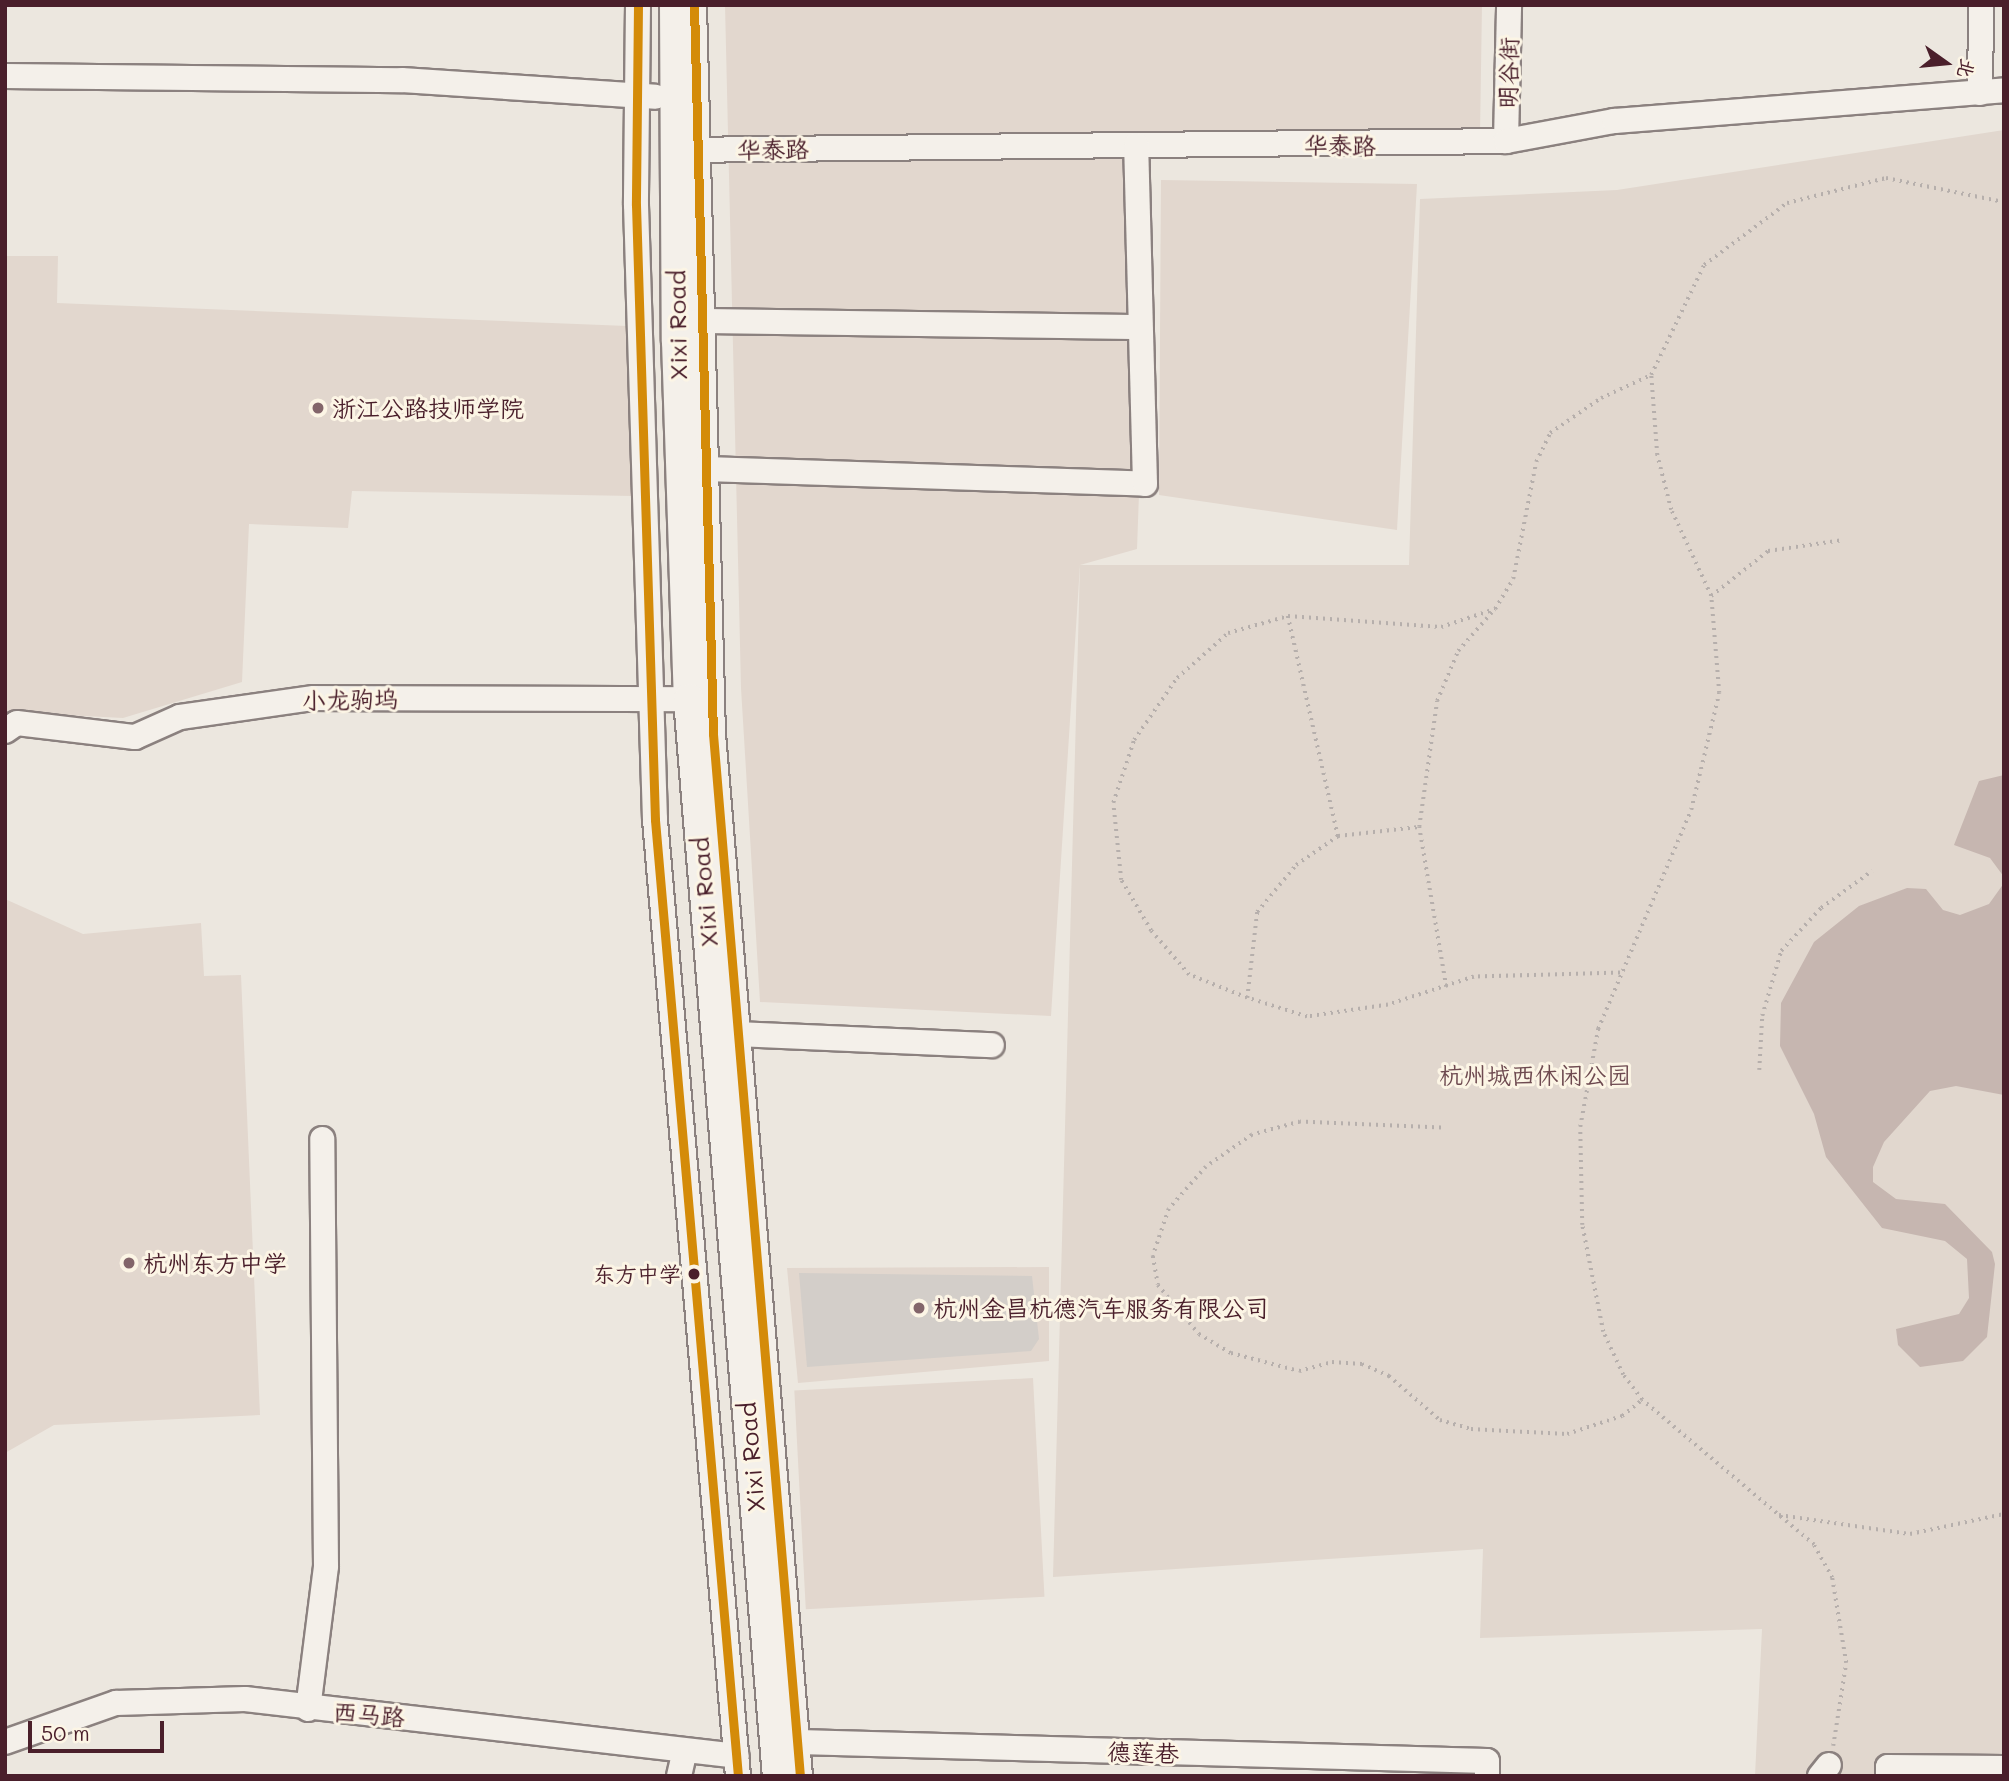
<!DOCTYPE html>
<html>
<head>
<meta charset="utf-8">
<style>
  body { margin:0 }
  #map { position:relative; width:2009px; height:1781px; overflow:hidden; background:#ece7df; font-family:Mali,"LXGW WenKai TC",sans-serif }
  div>[style] { position:absolute }
  .built>* { inset:0; background:#e2d7ce; transform-origin:0 0 }
  .green>* { inset:0; background:#e1d7ce }
  .water>* { inset:0; background:#c6b6b0 }
  .building>* { inset:0; background:#d3cec9 }
  .path>* { height:3.5px; margin-top:-1.75px; transform-origin:0; background:repeating-linear-gradient(90deg,#b6afac 0 2px,transparent 0 7px) }
  .roads { filter:drop-shadow(2px 0 #8b817f) drop-shadow(-2px 0 #8b817f) drop-shadow(0 2px #8b817f) drop-shadow(0 -2px #8b817f) }
  .minor>* { height:24px; margin:-12px; padding:0 12px; transform-origin:12px; border-radius:12px; background:#f4f0ea }
  .major>* { height:30px; margin:-15px; padding:0 15px; transform-origin:15px; border-radius:15px; background:#f4f0ea }
  .bus-1>* { height:9px; margin:-4.5px; padding:0 4.5px; transform-origin:4.5px; border-radius:4.5px; background:#d48b09 }
  .dots>* { width:19px; height:19px; translate:-50% -50%; box-sizing:border-box; border:4px solid #fcf5e5; border-radius:50% }
  span { translate:-50% -50%; white-space:nowrap; text-align:center; line-height:1.15; -webkit-text-stroke:6px #fcf5e5; paint-order:stroke }
  .bus-label { font-size:22px; color:#4a1f2b }
  .right { translate:-100% -50%; text-align:right }
  .street-label { font-size:24px; color:#4a1f2b }
  .poi-label { font-size:24px; color:#4a1f2b }
  .left { translate:0 -50%; text-align:left }
  .park-label { font-size:24px; color:#6e4a50 }
  .frame { position:absolute; inset:0; border:7px solid #4a1f2b; pointer-events:none }
  .north { position:absolute; left:1911px; top:28px; width:70px; height:70px; -webkit-text-stroke:5px #fcf5e5; paint-order:stroke; rotate:105deg; font-size:19px; font-weight:700; line-height:28px; text-align:center; color:#4a1f2b }
  .north::after { content:''; display:block; margin:auto; width:24px; height:32px; background:#4a1f2b; clip-path:polygon(50% 0,100% 100%,50% 72%,0 100%) }
  .scale { position:absolute; left:28px; top:1721px; width:136px; height:32px; box-sizing:border-box; border:4px solid #4a1f2b; border-top:0; padding-left:9px; font-size:21px; line-height:24px; white-space:nowrap; color:#4a1f2b; -webkit-text-stroke:5px #fcf5e5; paint-order:stroke }
</style>
</head>
<body>
<div id="map">
  <div class="built">
    <div style="clip-path:polygon(725px 5px,1482px 5px,1480px 134px,1152px 135px,1137px 549px,1080px 565px,1051px 1016px,760px 1002px,741px 688px)"></div>
    <div style="clip-path:polygon(1161px 180px,1417px 184px,1397px 530px,1159px 495px)"></div>
    <div style="clip-path:polygon(5px 256px,58px 256px,57px 303px,627px 326px,633px 496px,352px 491px,348px 528px,249px 524px,242px 682px,123px 718px,5px 712px)"></div>
    <div style="clip-path:polygon(5px 899px,83px 934px,201px 923px,204px 976px,241px 975px,260px 1415px,54px 1425px,5px 1453px)"></div>
    <div style="clip-path:polygon(1049px 1267px,1049px 1361px,798px 1383px,787px 1268px)"></div>
    <div style="left:1033px;top:1378px;width:219px;height:239px;rotate:87deg"></div>
  </div>
  <div class="green">
    <div style="clip-path:polygon(2004px 130px,2004px 1776px,1755px 1776px,1762px 1629px,1480px 1638px,1483px 1549px,1053px 1577px,1080px 565px,1409px 565px,1420px 199px,1617px 190px)"></div>
  </div>
  <div class="water">
    <div style="clip-path:polygon(2004px 775px,2004px 877px,1990px 858px,1954px 845px,1979px 781px)"></div>
    <div style="clip-path:polygon(2004px 883px,2004px 1095px,1956px 1086px,1930px 1091px,1884px 1142px,1873px 1167px,1873px 1182px,1896px 1199px,1945px 1204px,1992px 1252px,1995px 1264px,1987px 1337px,1963px 1361px,1920px 1367px,1898px 1345px,1896px 1329px,1959px 1314px,1969px 1298px,1967px 1259px,1945px 1241px,1882px 1228px,1826px 1157px,1814px 1114px,1780px 1046px,1781px 1003px,1814px 942px,1859px 906px,1907px 888px,1926px 889px,1943px 910px,1960px 915px,1989px 904px)"></div>
  </div>
  <div class="building">
    <div style="clip-path:polygon(799px 1273px,1032px 1276px,1039px 1339px,1031px 1351px,807px 1367px)"></div>
  </div>
  <div class="path">
    <div style="left:1711px;top:596px;width:73px;rotate:-38.3deg"></div>
    <div style="left:1768px;top:551px;width:76px;rotate:-8.3deg"></div>
    <div style="left:1288px;top:616px;width:226px;rotate:77.2deg"></div>
    <div style="left:1620px;top:973px;width:146px;rotate:178.4deg"></div>
    <div style="left:1474px;top:977px;width:90px;rotate:162deg"></div>
    <div style="left:1388px;top:1005px;width:82px;rotate:171.6deg"></div>
    <div style="left:1307px;top:1017px;width:63px;rotate:-162.4deg"></div>
    <div style="left:1247px;top:998px;width:62px;rotate:-158.4deg"></div>
    <div style="left:1189px;top:975px;width:58px;rotate:-130.8deg"></div>
    <div style="left:1151px;top:931px;width:59px;rotate:-120.5deg"></div>
    <div style="left:1121px;top:880px;width:77px;rotate:-95.9deg"></div>
    <div style="left:1113px;top:803px;width:66px;rotate:-71.6deg"></div>
    <div style="left:1134px;top:740px;width:75px;rotate:-55.3deg"></div>
    <div style="left:1177px;top:678px;width:68px;rotate:-41.4deg"></div>
    <div style="left:1228px;top:633px;width:62px;rotate:-15.8deg"></div>
    <div style="left:1288px;top:616px;width:153px;rotate:4.1deg"></div>
    <div style="left:1441px;top:627px;width:57px;rotate:-18.4deg"></div>
    <div style="left:1495px;top:609px;width:35px;rotate:-59deg"></div>
    <div style="left:1513px;top:579px;width:119px;rotate:-78.9deg"></div>
    <div style="left:1536px;top:462px;width:32px;rotate:-64deg"></div>
    <div style="left:1550px;top:433px;width:62px;rotate:-34.5deg"></div>
    <div style="left:1601px;top:398px;width:55px;rotate:-24.7deg"></div>
    <div style="left:1446px;top:987px;width:162px;rotate:-99.6deg"></div>
    <div style="left:1419px;top:827px;width:127px;rotate:-81.9deg"></div>
    <div style="left:1437px;top:701px;width:54px;rotate:-67.2deg"></div>
    <div style="left:1458px;top:651px;width:53px;rotate:-48.8deg"></div>
    <div style="left:1247px;top:998px;width:87px;rotate:-83.4deg"></div>
    <div style="left:1257px;top:912px;width:61px;rotate:-50.3deg"></div>
    <div style="left:1296px;top:865px;width:51px;rotate:-34.6deg"></div>
    <div style="left:1338px;top:836px;width:81px;rotate:-6.3deg"></div>
    <div style="left:1759px;top:1070px;width:54px;rotate:-86.8deg"></div>
    <div style="left:1762px;top:1016px;width:68px;rotate:-73.7deg"></div>
    <div style="left:1781px;top:951px;width:59px;rotate:-47.1deg"></div>
    <div style="left:1821px;top:908px;width:63px;rotate:-36deg"></div>
    <div style="left:1441px;top:1128px;width:141px;rotate:-177.6deg"></div>
    <div style="left:1300px;top:1122px;width:50px;rotate:164.8deg"></div>
    <div style="left:1252px;top:1135px;width:56px;rotate:145.2deg"></div>
    <div style="left:1206px;top:1167px;width:56px;rotate:131.4deg"></div>
    <div style="left:1169px;top:1209px;width:50px;rotate:108.8deg"></div>
    <div style="left:1153px;top:1256px;width:29px;rotate:80deg"></div>
    <div style="left:1158px;top:1285px;width:64px;rotate:50.1deg"></div>
    <div style="left:1199px;top:1334px;width:37px;rotate:31deg"></div>
    <div style="left:1231px;top:1353px;width:70px;rotate:14.8deg"></div>
    <div style="left:1299px;top:1371px;width:34px;rotate:-15deg"></div>
    <div style="left:1332px;top:1362px;width:30px;rotate:4deg"></div>
    <div style="left:1362px;top:1364px;width:30px;rotate:24deg"></div>
    <div style="left:1389px;top:1376px;width:67px;rotate:40.8deg"></div>
    <div style="left:1440px;top:1420px;width:32px;rotate:16deg"></div>
    <div style="left:1471px;top:1429px;width:96px;rotate:3deg"></div>
    <div style="left:1567px;top:1434px;width:58px;rotate:-18.1deg"></div>
    <div style="left:1622px;top:1416px;width:26px;rotate:-39deg"></div>
    <div style="left:1779px;top:1515px;width:132px;rotate:8.3deg"></div>
    <div style="left:1910px;top:1534px;width:96px;rotate:-12deg"></div>
    <div style="left:1833px;top:1746px;width:84px;rotate:-81.1deg"></div>
    <div style="left:1846px;top:1663px;width:86px;rotate:-99.4deg"></div>
    <div style="left:1832px;top:1578px;width:38px;rotate:-119deg"></div>
    <div style="left:1814px;top:1545px;width:225px;rotate:-139.9deg"></div>
    <div style="left:1642px;top:1400px;width:31px;rotate:-127deg"></div>
    <div style="left:1623px;top:1375px;width:47px;rotate:-114.9deg"></div>
    <div style="left:1603px;top:1332px;width:109px;rotate:-101.1deg"></div>
    <div style="left:1582px;top:1225px;width:98px;rotate:-91.2deg"></div>
    <div style="left:1580px;top:1127px;width:100px;rotate:-79.6deg"></div>
    <div style="left:1598px;top:1029px;width:238px;rotate:-67deg"></div>
    <div style="left:1691px;top:810px;width:120px;rotate:-76.5deg"></div>
    <div style="left:1719px;top:693px;width:97px;rotate:-94.7deg"></div>
    <div style="left:1711px;top:596px;width:95px;rotate:-114.9deg"></div>
    <div style="left:1671px;top:510px;width:57px;rotate:-104.3deg"></div>
    <div style="left:1657px;top:455px;width:80px;rotate:-94.3deg"></div>
    <div style="left:1651px;top:375px;width:122px;rotate:-64.3deg"></div>
    <div style="left:1704px;top:265px;width:104px;rotate:-36.8deg"></div>
    <div style="left:1787px;top:203px;width:102px;rotate:-14.2deg"></div>
    <div style="left:1886px;top:178px;width:120px;rotate:11.5deg"></div>
  </div>
  <div class="roads">
    <div class="minor">
      <div style="left:638px;top:5px;width:200px;rotate:90.6deg"></div>
      <div style="left:636px;top:205px;width:615px;rotate:88.23deg"></div>
      <div style="left:655px;top:820px;width:960px;rotate:85.04deg"></div>
      <div style="left:694px;top:5px;width:729px;rotate:88.51deg"></div>
      <div style="left:713px;top:734px;width:1046px;rotate:85.23deg"></div>
      <div style="left:5px;top:76px;width:397px;rotate:0.6deg"></div>
      <div style="left:402px;top:80px;width:254px;rotate:3.8deg"></div>
      <div style="left:1980px;top:93px;width:88px;rotate:-89.3deg"></div>
      <div style="left:1506px;top:141px;width:136px;rotate:-88.7deg"></div>
      <div style="left:678px;top:150px;width:828px;rotate:-0.62deg"></div>
      <div style="left:1506px;top:141px;width:110px;rotate:-10.5deg"></div>
      <div style="left:1614px;top:121px;width:391px;rotate:-4.5deg"></div>
      <div style="left:700px;top:321px;width:438px;rotate:0.8deg"></div>
      <div style="left:703px;top:469px;width:442px;rotate:1.9deg"></div>
      <div style="left:1145px;top:484px;width:339px;rotate:-91.5deg"></div>
      <div style="left:5px;top:731px;width:14px;rotate:-34deg"></div>
      <div style="left:17px;top:723px;width:119px;rotate:6.8deg"></div>
      <div style="left:135px;top:737px;width:49px;rotate:-24deg"></div>
      <div style="left:180px;top:717px;width:135px;rotate:-8.1deg"></div>
      <div style="left:314px;top:698px;width:375px;rotate:0.2deg"></div>
      <div style="left:737px;top:1034px;width:255px;rotate:2.5deg"></div>
      <div style="left:308px;top:1709px;width:144px;rotate:-82.8deg"></div>
      <div style="left:326px;top:1566px;width:427px;rotate:-90.5deg"></div>
      <div style="left:5px;top:1742px;width:118px;rotate:-19.4deg"></div>
      <div style="left:116px;top:1703px;width:129px;rotate:-1.8deg"></div>
      <div style="left:245px;top:1699px;width:495px;rotate:6.6deg"></div>
      <div style="left:799px;top:1742px;width:688px;rotate:1.58deg"></div>
      <div style="left:1487px;top:1761px;width:15px;rotate:90deg"></div>
      <div style="left:679px;top:1776px;width:23px;rotate:-77deg"></div>
      <div style="left:1820px;top:1776px;width:14px;rotate:-51deg"></div>
      <div style="left:1888px;top:1776px;width:9px;rotate:-90deg"></div>
      <div style="left:1888px;top:1767px;width:116px;rotate:0.5deg"></div>
    </div>
    <div class="major">
      <div style="left:675px;top:5px;width:336px;rotate:89.7deg"></div>
      <div style="left:677px;top:341px;width:358px;rotate:88.1deg"></div>
      <div style="left:689px;top:699px;width:1081px;rotate:85.28deg"></div>
    </div>
  </div>
  <div class="bus-1">
    <div style="left:638px;top:5px;width:200px;rotate:90.6deg"></div>
    <div style="left:636px;top:205px;width:615px;rotate:88.23deg"></div>
    <div style="left:655px;top:820px;width:960px;rotate:85.04deg"></div>
    <div style="left:694px;top:5px;width:729px;rotate:88.51deg"></div>
    <div style="left:713px;top:734px;width:1046px;rotate:85.23deg"></div>
  </div>
  <div class="dots">
    <div style="left:318px;top:408px;background:#83656a"></div>
    <div style="left:129px;top:1263px;background:#83656a"></div>
    <div style="left:694px;top:1274px;background:#4a1f2b"></div>
    <div style="left:919px;top:1308px;background:#83656a"></div>
  </div>
  <div class="bus-label">
    <span class="right" style="left:681px;top:1274px">东方中学</span>
  </div>
  <div class="street-label">
    <span style="left:1508px;top:73px;rotate:-89deg">明谷街</span>
    <span style="left:1340px;top:145px;rotate:1deg">华泰路</span>
    <span style="left:773px;top:149px;rotate:-1deg">华泰路</span>
    <span style="left:677px;top:325px;rotate:-91deg">Xixi Road</span>
    <span style="left:350px;top:699px;rotate:-1deg">小龙驹坞</span>
    <span style="left:704px;top:892px;rotate:-95deg">Xixi Road</span>
    <span style="left:751px;top:1457px;rotate:-95deg">Xixi Road</span>
    <span style="left:369px;top:1714px;rotate:5deg">西马路</span>
    <span style="left:1143px;top:1752px;rotate:2deg">德莲巷</span>
  </div>
  <div class="poi-label">
    <span class="left" style="left:332px;top:408px">浙江公路技师学院</span>
    <span class="left" style="left:143px;top:1263px">杭州东方中学</span>
    <span class="left" style="left:933px;top:1308px">杭州金昌杭德汽车服务有限公司</span>
  </div>
  <div class="park-label">
    <span style="left:1535px;top:1075px">杭州城西休闲公园</span>
  </div>
  <div class="frame"></div>
  <div class="north">北</div>
  <div class="scale">50 m</div>
</div>
</body>
</html>
